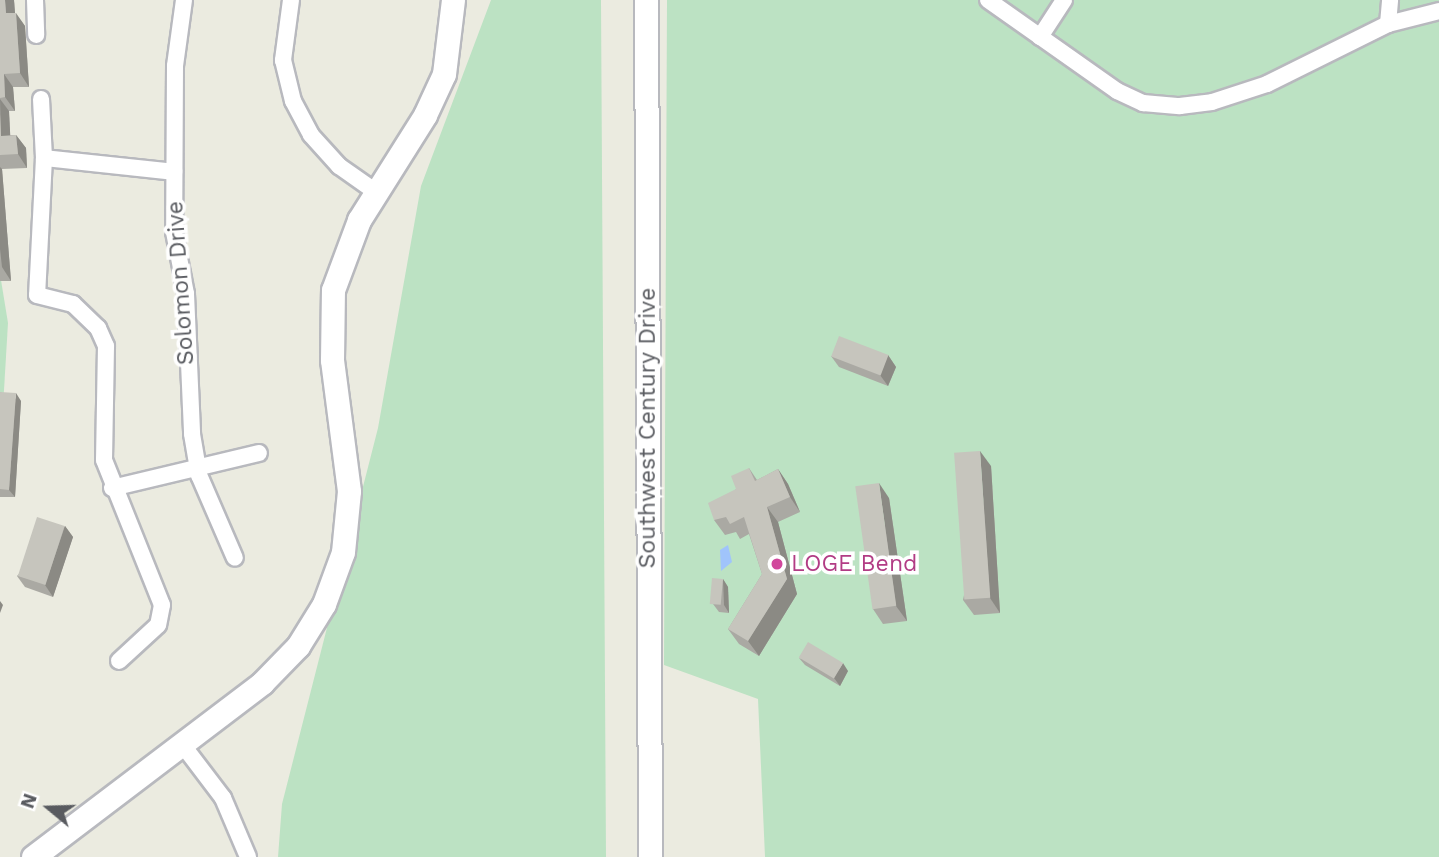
<!DOCTYPE html>
<html>
<head>
<meta charset="utf-8">
<style>
  body { margin:0 }
  #map { position:relative; width:1439px; height:857px; overflow:hidden; background:#ebebe0; font-family:"Work Sans",sans-serif }
  div>[style] { position:absolute }
  .green>* { inset:0; background:#bce2c3 }
  .water>* { inset:0; background:#a0c4fb }
  .roads { filter:drop-shadow(2px 0 #b8b9be) drop-shadow(-2px 0 #b8b9be) drop-shadow(0 2px #b8b9be) drop-shadow(0 -2px #b8b9be) }
  .street>* { height:16px; margin:-8px; padding:0 8px; transform-origin:8px; border-radius:8px; background:#fff }
  .secondary>* { height:23px; margin:-11.5px; padding:0 11.5px; transform-origin:11.5px; border-radius:11.5px; background:#fff }
  .wall>* { inset:0; background:#aaa9a3 }
  .shaded-wall>* { inset:0; background:#8b8a84 }
  .building>* { inset:0; background:#c6c5bd; transform-origin:0 0 }
  .dots>* { width:19px; height:19px; translate:-50% -50%; box-sizing:border-box; border:4px solid #fff; border-radius:50% }
  span { translate:-50% -50%; white-space:nowrap; text-align:center; line-height:1.15; -webkit-text-stroke:7px #fff; paint-order:stroke }
  .street-label { font-size:23px; color:#595b60 }
  .hotel-label { font-size:23px; color:#b23c85 }
  .left { translate:0 -50%; text-align:left }
  .north { position:absolute; left:14px; top:773px; width:70px; height:70px; -webkit-text-stroke:5px #fff; paint-order:stroke; rotate:289deg; font-size:19px; font-weight:700; line-height:28px; text-align:center; color:#595b60 }
  .north::after { content:''; display:block; margin:auto; width:24px; height:32px; background:#595b60; clip-path:polygon(50% 0,100% 100%,50% 72%,0 100%) }
</style>
</head>
<body>
<div id="map">
  <div class="green">
    <div style="clip-path:polygon(491px 0,601px 0,606px 857px,278px 857px,282px 804px,378px 428px,421px 186px)"></div>
    <div style="clip-path:polygon(667px 0,1439px 0,1439px 857px,765px 857px,758px 699px,664px 665px)"></div>
    <div style="clip-path:polygon(0 274px,8px 323px,0 457px)"></div>
  </div>
  <div class="water">
    <div style="clip-path:polygon(728px 545px,732px 562px,721px 571px,720px 550px)"></div>
  </div>
  <div class="roads">
    <div class="street">
      <div style="left:35px;top:0;width:35px;rotate:88deg"></div>
      <div style="left:184px;top:0;width:67px;rotate:97.8deg"></div>
      <div style="left:175px;top:66px;width:166px;rotate:90.3deg"></div>
      <div style="left:174px;top:232px;width:63px;rotate:79deg"></div>
      <div style="left:186px;top:294px;width:140px;rotate:87.5deg"></div>
      <div style="left:192px;top:434px;width:42px;rotate:80.3deg"></div>
      <div style="left:199px;top:475px;width:90px;rotate:66.6deg"></div>
      <div style="left:291px;top:0;width:61px;rotate:97.6deg"></div>
      <div style="left:283px;top:60px;width:42px;rotate:76.3deg"></div>
      <div style="left:293px;top:101px;width:38px;rotate:62deg"></div>
      <div style="left:311px;top:135px;width:42px;rotate:47.9deg"></div>
      <div style="left:339px;top:166px;width:45px;rotate:35.1deg"></div>
      <div style="left:988px;top:0;width:158px;rotate:35.2deg"></div>
      <div style="left:1117px;top:91px;width:29px;rotate:25deg"></div>
      <div style="left:1143px;top:103px;width:37px;rotate:5deg"></div>
      <div style="left:1180px;top:106px;width:32px;rotate:-7deg"></div>
      <div style="left:1212px;top:102px;width:58px;rotate:-18.1deg"></div>
      <div style="left:1267px;top:84px;width:135px;rotate:-26.4deg"></div>
      <div style="left:1388px;top:24px;width:53px;rotate:-14.3deg"></div>
      <div style="left:1388px;top:24px;width:24px;rotate:-85deg"></div>
      <div style="left:1040px;top:37px;width:44px;rotate:-57deg"></div>
      <div style="left:41px;top:99px;width:59px;rotate:87.1deg"></div>
      <div style="left:44px;top:158px;width:137px;rotate:92.9deg"></div>
      <div style="left:37px;top:295px;width:37px;rotate:14deg"></div>
      <div style="left:73px;top:304px;width:35px;rotate:44deg"></div>
      <div style="left:98px;top:328px;width:20px;rotate:66deg"></div>
      <div style="left:106px;top:346px;width:114px;rotate:91deg"></div>
      <div style="left:104px;top:460px;width:156px;rotate:68.2deg"></div>
      <div style="left:162px;top:605px;width:20px;rotate:101deg"></div>
      <div style="left:158px;top:625px;width:53px;rotate:137.3deg"></div>
      <div style="left:44px;top:158px;width:131px;rotate:6.1deg"></div>
      <div style="left:112px;top:488px;width:151px;rotate:-13.4deg"></div>
      <div style="left:182px;top:744px;width:68px;rotate:52.8deg"></div>
      <div style="left:223px;top:798px;width:64px;rotate:67deg"></div>
    </div>
    <div class="secondary">
      <div style="left:646px;top:0;width:857px;rotate:89.73deg"></div>
      <div style="left:33px;top:857px;width:288px;rotate:-37.2deg"></div>
      <div style="left:262px;top:683px;width:52px;rotate:-45.8deg"></div>
      <div style="left:298px;top:646px;width:49px;rotate:-58.2deg"></div>
      <div style="left:324px;top:604px;width:55px;rotate:-69.9deg"></div>
      <div style="left:343px;top:552px;width:61px;rotate:-84.4deg"></div>
      <div style="left:349px;top:491px;width:132px;rotate:-97.4deg"></div>
      <div style="left:332px;top:360px;width:70px;rotate:-89.2deg"></div>
      <div style="left:333px;top:290px;width:75px;rotate:-69.6deg"></div>
      <div style="left:359px;top:220px;width:124px;rotate:-57.8deg"></div>
      <div style="left:425px;top:115px;width:45px;rotate:-65.1deg"></div>
      <div style="left:444px;top:74px;width:75px;rotate:-83.1deg"></div>
    </div>
  </div>
  <div class="wall">
    <div style="clip-path:polygon(0 0,14px 0,15px 13px,25px 26px,29px 87px,13px 87px,15px 111px,9px 111px,10px 135px,16px 135px,26px 148px,27px 168px,2px 169px,11px 281px,0 281px)"></div>
    <div style="clip-path:polygon(888px 355px,896px 367px,888px 386px,839px 367px,831px 356px)"></div>
    <div style="clip-path:polygon(0 392px,21px 401px,15px 497px,0 497px)"></div>
    <div style="clip-path:polygon(991px 466px,1000px 613px,974px 615px,963px 600px)"></div>
    <div style="clip-path:polygon(749px 468px,757px 480px,778px 469px,788px 484px,800px 512px,778px 522px,797px 594px,759px 656px,739px 644px,728px 629px,762px 574px,749px 534px,740px 539px,736px 532px,725px 535px,714px 520px,736px 489px)"></div>
    <div style="clip-path:polygon(889px 498px,907px 621px,883px 624px,873px 609px)"></div>
    <div style="clip-path:polygon(65px 526px,73px 537px,53px 597px,25px 587px,17px 576px)"></div>
    <div style="clip-path:polygon(723px 579px,728px 587px,729px 613px,719px 612px,713px 604px)"></div>
    <div style="clip-path:polygon(799px 658px,848px 671px,840px 686px,805px 665px)"></div>
  </div>
  <div class="shaded-wall">
    <div style="clip-path:polygon(5px 0,14px 0,16px 27px,6px 13px)"></div>
    <div style="clip-path:polygon(16px 13px,25px 26px,29px 87px,20px 73px)"></div>
    <div style="clip-path:polygon(4px 74px,13px 87px,15px 111px,5px 97px)"></div>
    <div style="clip-path:polygon(0 99px,9px 111px,11px 150px,1px 136px)"></div>
    <div style="clip-path:polygon(16px 135px,26px 148px,27px 168px,18px 154px)"></div>
    <div style="clip-path:polygon(0 167px,2px 169px,11px 281px,2px 267px,0 249px)"></div>
    <div style="clip-path:polygon(888px 355px,896px 367px,888px 386px,880px 375px)"></div>
    <div style="clip-path:polygon(16px 393px,21px 401px,15px 497px,9px 490px)"></div>
    <div style="clip-path:polygon(980px 451px,991px 466px,1000px 613px,990px 598px)"></div>
    <div style="clip-path:polygon(778px 469px,788px 484px,800px 512px,790px 497px)"></div>
    <div style="clip-path:polygon(879px 483px,889px 498px,907px 621px,896px 606px)"></div>
    <div style="clip-path:polygon(767px 507px,778px 522px,797px 594px,759px 656px,748px 641px,787px 579px)"></div>
    <div style="clip-path:polygon(65px 526px,73px 537px,53px 597px,45px 585px)"></div>
    <div style="clip-path:polygon(723px 579px,728px 587px,729px 613px,724px 605px)"></div>
    <div style="clip-path:polygon(0 601px,3px 605px,0 613px)"></div>
    <div style="clip-path:polygon(843px 663px,848px 671px,840px 686px,834px 678px)"></div>
  </div>
  <div class="building">
    <div style="clip-path:polygon(0 0,5px 0,6px 13px,16px 13px,20px 73px,4px 74px,5px 97px,0 98px)"></div>
    <div style="clip-path:polygon(0 114px,1px 136px,16px 135px,18px 154px,0 155px)"></div>
    <div style="left:839px;top:336px;width:53px;height:22px;rotate:21deg"></div>
    <div style="clip-path:polygon(0 392px,16px 393px,9px 490px,0 489px)"></div>
    <div style="left:980px;top:451px;width:147px;height:26px;rotate:86deg"></div>
    <div style="clip-path:polygon(749px 468px,755px 481px,778px 469px,790px 497px,767px 507px,787px 579px,748px 641px,728px 629px,762px 574px,744px 517px,730px 524px,726px 517px,714px 520px,708px 503px,736px 489px,731px 476px)"></div>
    <div style="left:879px;top:483px;width:124px;height:24px;rotate:82deg"></div>
    <div style="left:37px;top:517px;width:29px;height:62px;rotate:18deg"></div>
    <div style="left:712px;top:578px;width:11px;height:26px;rotate:5deg"></div>
    <div style="left:808px;top:642px;width:41px;height:18px;rotate:31deg"></div>
  </div>
  <div class="dots">
    <div style="left:777px;top:564px;background:#d1479c"></div>
  </div>
  <div class="street-label">
    <span style="left:181px;top:283px;rotate:-94deg">Solomon Drive</span>
    <span style="left:648px;top:428px;rotate:-90deg">Southwest Century Drive</span>
  </div>
  <div class="hotel-label">
    <span class="left" style="left:791px;top:564px">LOGE Bend</span>
  </div>
  <div class="north">N</div>
</div>
</body>
</html>
